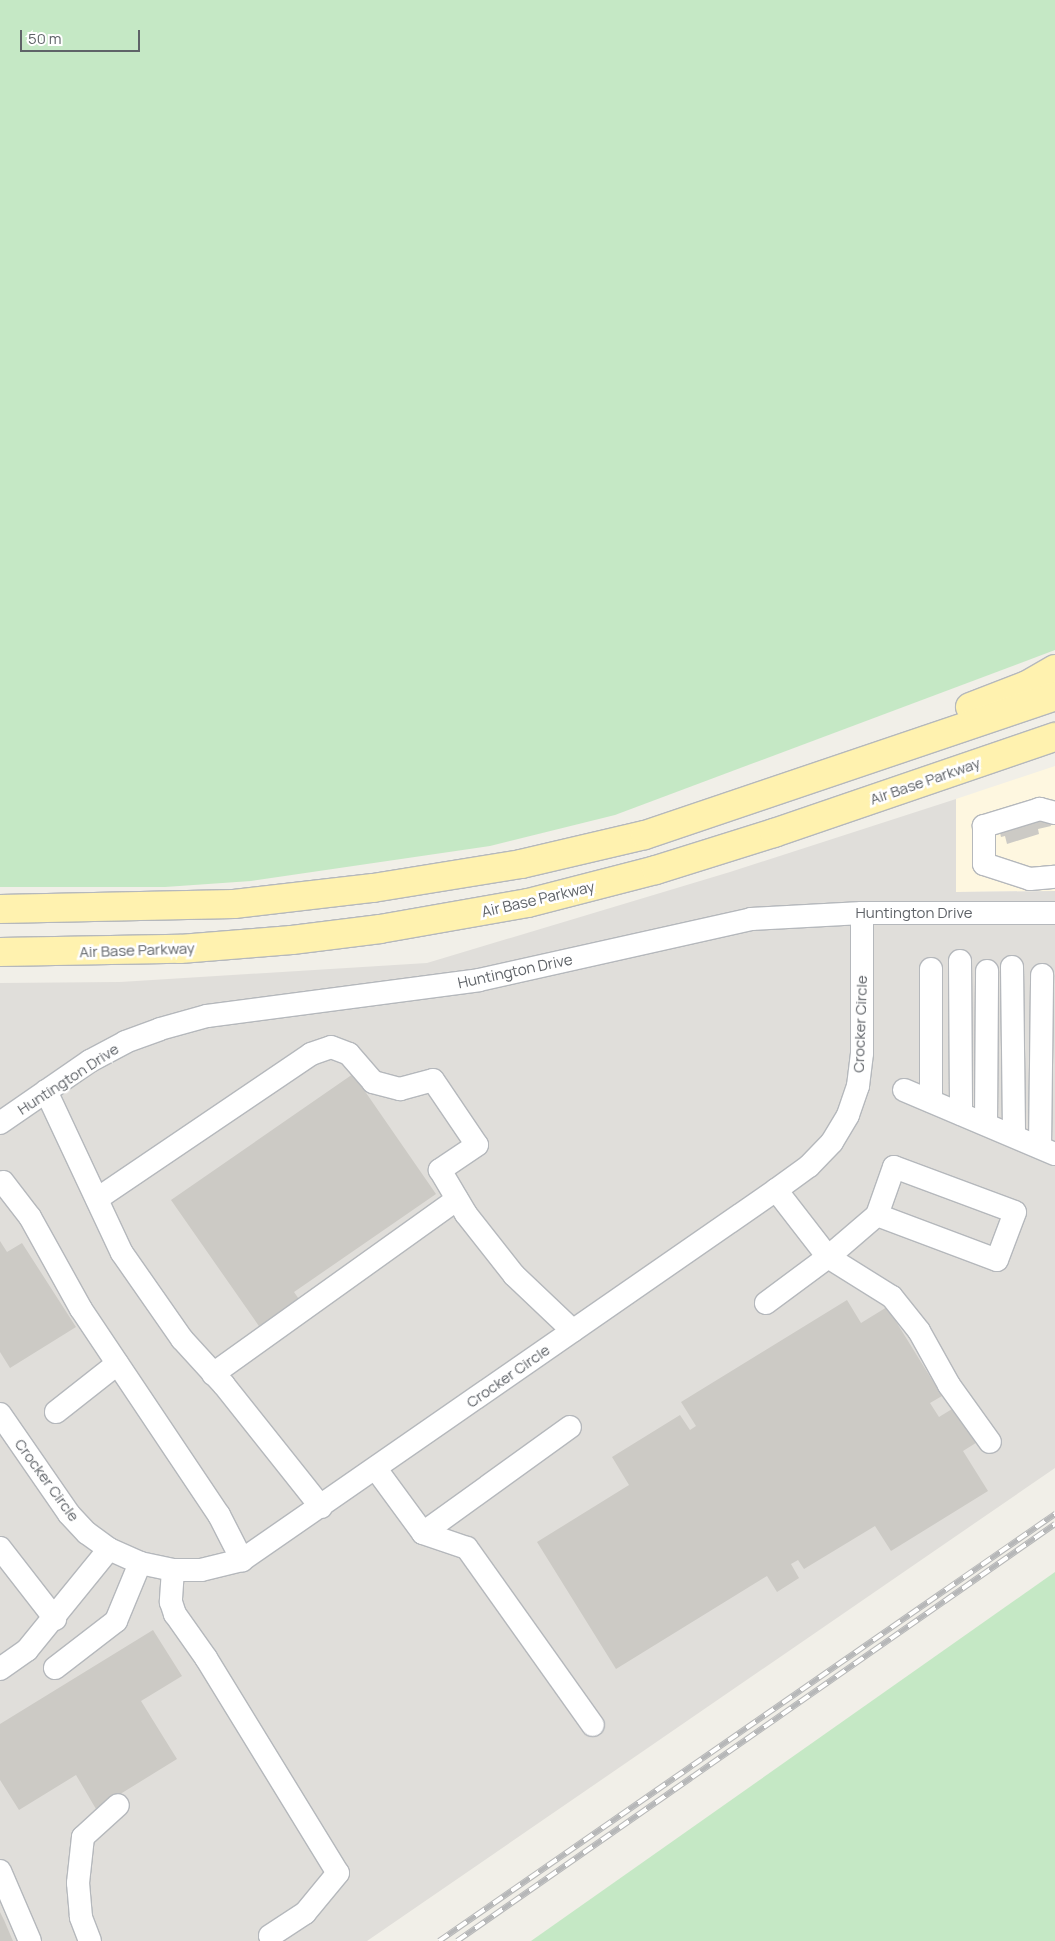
<!DOCTYPE html>
<html>
<head>
<meta charset="utf-8">
<style>
  body { margin:0 }
  #map { position:relative; width:1055px; height:1941px; overflow:hidden; background:#f1efe8; font-family:Manrope,sans-serif }
  div>[style] { position:absolute }
  .commercial>* { inset:0; background:#fef7e0 }
  .industrial>* { inset:0; background:#e0deda }
  .green>* { inset:0; background:#c5e8c5 }
  .building>* { inset:0; background:#cccac5 }
  .roads { filter:drop-shadow(1px 0 #b5b8bc) drop-shadow(-1px 0 #b5b8bc) drop-shadow(0 1px #b5b8bc) drop-shadow(0 -1px #b5b8bc) }
  .minor>* { height:22px; margin:-11px; padding:0 11px; transform-origin:11px; border-radius:11px; background:#fff }
  .major>* { height:28px; margin:-14px; padding:0 14px; transform-origin:14px; border-radius:14px; background:#fff2af }
  .rail>* { height:5.5px; margin-top:-2.75px; transform-origin:0; background:repeating-linear-gradient(90deg,#fff 0 11px,#b6b7b8 0 22px); box-sizing:border-box; border-block:1px solid #b6b7b8 }
  span { translate:-50% -50%; white-space:nowrap; text-align:center; line-height:1.15; -webkit-text-stroke:5px #fff; paint-order:stroke }
  .street-label { font-size:15px; color:#5f6368 }
  .scale { position:absolute; left:20px; top:30px; width:120px; height:22px; box-sizing:border-box; border:2px solid #5f6368; border-top:0; padding-left:6px; font-size:15px; line-height:18px; white-space:nowrap; color:#5f6368; -webkit-text-stroke:4px #fff; paint-order:stroke }
</style>
</head>
<body>
<div id="map">
  <div class="commercial">
    <div style="clip-path:polygon(1055px 766px,1055px 891px,956px 892px,956px 799px)"></div>
  </div>
  <div class="industrial">
    <div style="clip-path:polygon(956px 799px,956px 892px,1055px 891px,1055px 1468px,367px 1941px,0 1941px,0 983px,120px 982px,427px 963px,730px 872px)"></div>
  </div>
  <div class="green">
    <div style="clip-path:polygon(0 0,1055px 0,1055px 650px,615px 815px,490px 846px,251px 881px,165px 887px,0 887px)"></div>
    <div style="clip-path:polygon(1055px 1572px,1055px 1941px,531px 1941px)"></div>
  </div>
  <div class="building">
    <div style="clip-path:polygon(1048px 815px,1051px 826px,1038px 829px,1039px 834px,1007px 844px,1005px 836px,1001px 837px,999px 829px)"></div>
    <div style="clip-path:polygon(353px 1074px,436px 1194px,294px 1292px,301px 1302px,261px 1329px,171px 1200px)"></div>
    <div style="clip-path:polygon(0 1241px,7px 1252px,22px 1243px,76px 1327px,10px 1368px,0 1352px)"></div>
    <div style="clip-path:polygon(847px 1300px,861px 1323px,887px 1307px,942px 1396px,930px 1403px,939px 1417px,957px 1406px,979px 1441px,963px 1451px,988px 1491px,891px 1551px,875px 1526px,804px 1569px,798px 1560px,791px 1564px,799px 1578px,777px 1592px,767px 1576px,616px 1669px,537px 1542px,629px 1485px,612px 1457px,680px 1415px,690px 1430px,696px 1426px,681px 1402px)"></div>
    <div style="clip-path:polygon(153px 1630px,182px 1676px,141px 1701px,177px 1759px,96px 1809px,76px 1775px,19px 1810px,0 1780px,0 1724px)"></div>
    <div style="clip-path:polygon(0 1912px,4px 1920px,13px 1941px,0 1941px)"></div>
  </div>
  <div class="roads">
    <div class="minor">
      <div style="left:1055px;top:813px;width:16px;rotate:-165deg"></div>
      <div style="left:1040px;top:809px;width:59px;rotate:163.1deg"></div>
      <div style="left:984px;top:826px;width:38px;rotate:90deg"></div>
      <div style="left:984px;top:864px;width:48px;rotate:18.1deg"></div>
      <div style="left:1030px;top:879px;width:25px;rotate:-5deg"></div>
      <div style="left:960px;top:961px;width:153px;rotate:89.6deg"></div>
      <div style="left:1012px;top:967px;width:169px;rotate:89.3deg"></div>
      <div style="left:931px;top:969px;width:132px;rotate:90deg"></div>
      <div style="left:904px;top:1090px;width:164px;rotate:23deg"></div>
      <div style="left:46px;top:1091px;width:179px;rotate:64.9deg"></div>
      <div style="left:122px;top:1253px;width:105px;rotate:55.1deg"></div>
      <div style="left:182px;top:1339px;width:62px;rotate:47.6deg"></div>
      <div style="left:224px;top:1385px;width:156px;rotate:51.5deg"></div>
      <div style="left:0;top:1123px;width:109px;rotate:-34.6deg"></div>
      <div style="left:90px;top:1061px;width:40px;rotate:-28deg"></div>
      <div style="left:125px;top:1042px;width:37px;rotate:-20deg"></div>
      <div style="left:160px;top:1029px;width:49px;rotate:-15.5deg"></div>
      <div style="left:207px;top:1016px;width:274px;rotate:-7.5deg"></div>
      <div style="left:479px;top:980px;width:279px;rotate:-12.6deg"></div>
      <div style="left:751px;top:919px;width:111px;rotate:-3.1deg"></div>
      <div style="left:862px;top:913px;width:193px"></div>
      <div style="left:986px;top:1124px;width:153px;rotate:-89.6deg"></div>
      <div style="left:1040px;top:1147px;width:172px;rotate:-89.3deg"></div>
      <div style="left:3px;top:1182px;width:44px;rotate:52.4deg"></div>
      <div style="left:30px;top:1217px;width:105px;rotate:61deg"></div>
      <div style="left:81px;top:1309px;width:248px;rotate:56.2deg"></div>
      <div style="left:219px;top:1515px;width:51px;rotate:62.9deg"></div>
      <div style="left:97px;top:1199px;width:258px;rotate:-34.1deg"></div>
      <div style="left:311px;top:1054px;width:21px;rotate:-19deg"></div>
      <div style="left:331px;top:1047px;width:19px;rotate:21deg"></div>
      <div style="left:349px;top:1054px;width:37px;rotate:49deg"></div>
      <div style="left:373px;top:1082px;width:28px;rotate:15deg"></div>
      <div style="left:400px;top:1089px;width:34px;rotate:-15deg"></div>
      <div style="left:433px;top:1080px;width:78px;rotate:55.9deg"></div>
      <div style="left:477px;top:1145px;width:45px;rotate:146deg"></div>
      <div style="left:440px;top:1170px;width:51px;rotate:59.4deg"></div>
      <div style="left:466px;top:1214px;width:78px;rotate:51.8deg"></div>
      <div style="left:514px;top:1275px;width:81px;rotate:43.5deg"></div>
      <div style="left:877px;top:1215px;width:128px;rotate:20.6deg"></div>
      <div style="left:997px;top:1260px;width:51px;rotate:-69.4deg"></div>
      <div style="left:1015px;top:1212px;width:129px;rotate:-159.6deg"></div>
      <div style="left:894px;top:1167px;width:51px;rotate:109.5deg"></div>
      <div style="left:877px;top:1215px;width:65px;rotate:139.4deg"></div>
      <div style="left:828px;top:1257px;width:75px;rotate:32deg"></div>
      <div style="left:892px;top:1297px;width:43px;rotate:51.5deg"></div>
      <div style="left:919px;top:1331px;width:62px;rotate:60.9deg"></div>
      <div style="left:949px;top:1385px;width:70px;rotate:54.3deg"></div>
      <div style="left:766px;top:1303px;width:77px;rotate:-36.6deg"></div>
      <div style="left:828px;top:1257px;width:85px;rotate:-127.8deg"></div>
      <div style="left:213px;top:1374px;width:300px;rotate:-35.6deg"></div>
      <div style="left:56px;top:1412px;width:78px;rotate:-38.2deg"></div>
      <div style="left:0;top:1414px;width:121px;rotate:55.4deg"></div>
      <div style="left:69px;top:1514px;width:26px;rotate:47deg"></div>
      <div style="left:87px;top:1533px;width:27px;rotate:36deg"></div>
      <div style="left:109px;top:1549px;width:34px;rotate:24deg"></div>
      <div style="left:140px;top:1563px;width:34px;rotate:12deg"></div>
      <div style="left:173px;top:1570px;width:28px"></div>
      <div style="left:201px;top:1570px;width:42px;rotate:-13.7deg"></div>
      <div style="left:242px;top:1560px;width:650px;rotate:-34.72deg"></div>
      <div style="left:776px;top:1190px;width:41px;rotate:-36deg"></div>
      <div style="left:809px;top:1166px;width:33px;rotate:-46deg"></div>
      <div style="left:832px;top:1142px;width:31px;rotate:-59deg"></div>
      <div style="left:848px;top:1115px;width:31px;rotate:-71deg"></div>
      <div style="left:858px;top:1086px;width:33px;rotate:-83deg"></div>
      <div style="left:862px;top:1053px;width:140px;rotate:-90deg"></div>
      <div style="left:376px;top:1469px;width:79px;rotate:53.7deg"></div>
      <div style="left:423px;top:1533px;width:181px;rotate:-35.8deg"></div>
      <div style="left:423px;top:1533px;width:46px;rotate:18.8deg"></div>
      <div style="left:467px;top:1548px;width:217px;rotate:54.6deg"></div>
      <div style="left:0;top:1548px;width:90px;rotate:52.2deg"></div>
      <div style="left:173px;top:1570px;width:32px;rotate:94deg"></div>
      <div style="left:171px;top:1602px;width:13px;rotate:72deg"></div>
      <div style="left:175px;top:1614px;width:54px;rotate:54.8deg"></div>
      <div style="left:206px;top:1658px;width:252px;rotate:58.5deg"></div>
      <div style="left:338px;top:1873px;width:52px;rotate:129.5deg"></div>
      <div style="left:305px;top:1913px;width:42px;rotate:146.7deg"></div>
      <div style="left:55px;top:1668px;width:77px;rotate:-37.6deg"></div>
      <div style="left:116px;top:1621px;width:63px;rotate:-67.5deg"></div>
      <div style="left:0;top:1669px;width:33px;rotate:-35deg"></div>
      <div style="left:27px;top:1650px;width:130px;rotate:-50.9deg"></div>
      <div style="left:0;top:1871px;width:76px;rotate:66.8deg"></div>
      <div style="left:90px;top:1941px;width:26px;rotate:-111deg"></div>
      <div style="left:81px;top:1917px;width:34px;rotate:-95deg"></div>
      <div style="left:78px;top:1883px;width:46px;rotate:-83.8deg"></div>
      <div style="left:83px;top:1837px;width:47px;rotate:-42.4deg"></div>
    </div>
    <div class="major">
      <div style="left:970px;top:707px;width:61px;rotate:-21.1deg"></div>
      <div style="left:1027px;top:685px;width:32px;rotate:-30deg"></div>
      <div style="left:0;top:909px;width:234px;rotate:-1.2deg"></div>
      <div style="left:234px;top:904px;width:140px;rotate:-6.6deg"></div>
      <div style="left:373px;top:888px;width:150px;rotate:-9.2deg"></div>
      <div style="left:521px;top:864px;width:127px;rotate:-13.2deg"></div>
      <div style="left:645px;top:835px;width:433px;rotate:-18.7deg"></div>
      <div style="left:0;top:952px;width:180px;rotate:-1deg"></div>
      <div style="left:180px;top:949px;width:112px;rotate:-4.6deg"></div>
      <div style="left:292px;top:940px;width:89px;rotate:-7.1deg"></div>
      <div style="left:380px;top:929px;width:150px;rotate:-10deg"></div>
      <div style="left:528px;top:903px;width:132px;rotate:-14.5deg"></div>
      <div style="left:656px;top:870px;width:124px;rotate:-17.4deg"></div>
      <div style="left:774px;top:833px;width:297px;rotate:-18.9deg"></div>
    </div>
  </div>
  <div class="rail">
    <div style="left:439px;top:1941px;width:750px;rotate:-34.73deg"></div>
    <div style="left:457px;top:1941px;width:729px;rotate:-34.89deg"></div>
  </div>
  <div class="street-label">
    <span style="left:925px;top:781px;rotate:-19deg">Air Base Parkway</span>
    <span style="left:538px;top:899px;rotate:-13deg">Air Base Parkway</span>
    <span style="left:914px;top:913px">Huntington Drive</span>
    <span style="left:137px;top:950px;rotate:-2deg">Air Base Parkway</span>
    <span style="left:515px;top:971px;rotate:-12deg">Huntington Drive</span>
    <span style="left:860px;top:1024px;rotate:-88deg">Crocker Circle</span>
    <span style="left:68px;top:1079px;rotate:-33deg">Huntington Drive</span>
    <span style="left:508px;top:1376px;rotate:-35deg">Crocker Circle</span>
    <span style="left:47px;top:1480px;rotate:54deg">Crocker Circle</span>
  </div>
  <div class="scale">50 m</div>
</div>
</body>
</html>
